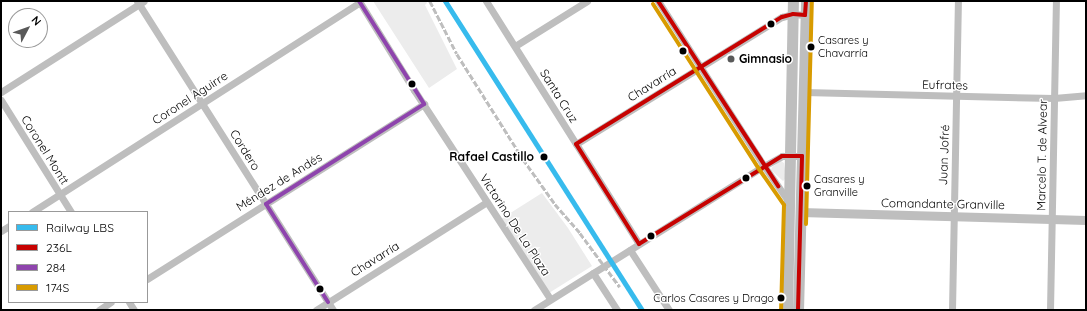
<!DOCTYPE html>
<html>
<head>
<meta charset="utf-8">
<style>
  body { margin:0 }
  #map { position:relative; width:1087px; height:311px; overflow:hidden; background:#fff; font-family:Quicksand,sans-serif }
  div>[style] { position:absolute }
  .green>* { inset:0; background:#ececec }
  .minor>* { height:7px; margin:-3.5px; padding:0 3.5px; transform-origin:3.5px; border-radius:3.5px; background:#bebebe }
  .tertiary>* { height:9px; margin:-4.5px; padding:0 4.5px; transform-origin:4.5px; border-radius:4.5px; background:#bebebe }
  .primary>* { height:11px; margin:-5.5px; padding:0 5.5px; transform-origin:5.5px; border-radius:5.5px; background:#bebebe }
  .rail>* { height:2.5px; margin-top:-1.25px; transform-origin:0; background:repeating-linear-gradient(90deg,#bebebe 0 6px,transparent 0 8px) }
  .bus-1>* { height:4px; margin:-2px; padding:0 2px; transform-origin:2px; border-radius:2px; background:#c70201 }
  .bus-2>* { height:4px; margin:-2px; padding:0 2px; transform-origin:2px; border-radius:2px; background:#8e44ad }
  .bus-3>* { height:4px; margin:-2px; padding:0 2px; transform-origin:2px; border-radius:2px; background:#d89b00 }
  .rail-1>* { height:5px; margin:-2.5px; padding:0 2.5px; transform-origin:2.5px; border-radius:2.5px; background:#37bbed }
  .dots>* { width:11px; height:11px; translate:-50% -50%; box-sizing:border-box; border:2px solid #fff; border-radius:50% }
  span { translate:-50% -50%; white-space:nowrap; text-align:center; line-height:1.15; -webkit-text-stroke:3px #fff; paint-order:stroke }
  .bus-label { font-size:11px; color:#000 }
  .left { translate:0 -50%; text-align:left }
  .right { translate:-100% -50%; text-align:right }
  .poi-label { font-size:12px; color:#000; font-weight:700 }
  .street-label { font-size:12px; color:#000 }
  .stop-label { font-size:12px; color:#000; font-weight:700 }
  .frame { position:absolute; inset:0; border:2px solid #000; pointer-events:none }
  .legend { position:absolute; left:8px; top:211px; width:140px; height:92px; box-sizing:border-box; background:#fff; border:1px solid #999; margin:0; padding:5px 7px; list-style:none; font-size:12px; color:#000 }
  .legend li { display:flex; align-items:center; gap:8px; height:20px }
  .legend b { width:20px; border:1px solid #999 }
  .north { position:absolute; left:8px; top:8px; width:40px; height:40px; box-sizing:border-box; background:#fff; border:1px solid #999; border-radius:50%; rotate:49deg; font-size:11px; font-weight:700; line-height:16px; text-align:center; color:#000 }
  .north::after { content:''; display:block; margin:auto; width:14px; height:18px; background:#595959; clip-path:polygon(50% 0,100% 100%,50% 72%,0 100%) }
</style>
</head>
<body>
<div id="map">
  <div class="green">
    <div style="clip-path:polygon(373px 1px,426px 1px,427px 3px,425px 5px,457px 69px,429px 88px)"></div>
    <div style="clip-path:polygon(781px 161px,784px 163px,786px 178px,783px 181px,771px 170px,772px 167px)"></div>
    <div style="clip-path:polygon(542px 193px,568px 228px,592px 266px,549px 293px,501px 219px)"></div>
  </div>
  <div class="minor">
    <div style="left:137px;top:1px;width:366px;rotate:57.6deg"></div>
    <div style="left:359px;top:1px;width:105px;rotate:58.3deg"></div>
    <div style="left:414px;top:90px;width:249px;rotate:56.9deg"></div>
    <div style="left:486px;top:1px;width:287px;rotate:57.8deg"></div>
    <div style="left:658px;top:1px;width:196px;rotate:57.3deg"></div>
    <div style="left:764px;top:166px;width:44px;rotate:55.2deg"></div>
    <div style="left:515px;top:46px;width:85px;rotate:-32deg"></div>
    <div style="left:1px;top:92px;width:169px;rotate:-32.5deg"></div>
    <div style="left:804px;top:92px;width:250px;rotate:1.4deg"></div>
    <div style="left:1054px;top:98px;width:32px;rotate:-5deg"></div>
    <div style="left:1px;top:100px;width:132px;rotate:58deg"></div>
    <div style="left:576px;top:144px;width:242px;rotate:-31.7deg"></div>
    <div style="left:782px;top:17px;width:11px;rotate:-15deg"></div>
    <div style="left:793px;top:14px;width:12px;rotate:5deg"></div>
    <div style="left:32px;top:212px;width:389px;rotate:-32.6deg"></div>
    <div style="left:1px;top:231px;width:9px;rotate:-32deg"></div>
    <div style="left:630px;top:250px;width:72px;rotate:57deg"></div>
    <div style="left:593px;top:273px;width:44px;rotate:57deg"></div>
    <div style="left:147px;top:279px;width:328px;rotate:-32.3deg"></div>
    <div style="left:129px;top:302px;width:9px;rotate:58deg"></div>
    <div style="left:99px;top:310px;width:14px;rotate:-34deg"></div>
    <div style="left:316px;top:310px;width:202px;rotate:-32.3deg"></div>
    <div style="left:534px;top:310px;width:271px;rotate:-32.1deg"></div>
    <div style="left:764px;top:166px;width:21px;rotate:-29deg"></div>
    <div style="left:782px;top:156px;width:20px"></div>
    <div style="left:952px;top:310px;width:309px;rotate:-88.9deg"></div>
    <div style="left:1050px;top:310px;width:309px;rotate:-88.9deg"></div>
  </div>
  <div class="tertiary">
    <div style="left:800px;top:212px;width:286px;rotate:1.6deg"></div>
  </div>
  <div class="primary">
    <div style="left:787px;top:310px;width:309px;rotate:-88.9deg"></div>
    <div style="left:798px;top:310px;width:309px;rotate:-88.5deg"></div>
  </div>
  <div class="rail">
    <div style="left:430px;top:1px;width:59px;rotate:63deg"></div>
    <div style="left:457px;top:54px;width:124px;rotate:57.8deg"></div>
    <div style="left:523px;top:159px;width:55px;rotate:54.6deg"></div>
    <div style="left:555px;top:204px;width:38px;rotate:49deg"></div>
    <div style="left:580px;top:233px;width:67px;rotate:53.5deg"></div>
  </div>
  <div class="bus-1">
    <div style="left:658px;top:1px;width:221px;rotate:57deg"></div>
    <div style="left:798px;top:310px;width:154px;rotate:-88.5deg"></div>
    <div style="left:802px;top:156px;width:20px;rotate:180deg"></div>
    <div style="left:782px;top:156px;width:168px;rotate:148.4deg"></div>
    <div style="left:639px;top:244px;width:118px;rotate:-122.2deg"></div>
    <div style="left:576px;top:144px;width:242px;rotate:-31.7deg"></div>
    <div style="left:782px;top:17px;width:11px;rotate:-15deg"></div>
    <div style="left:793px;top:14px;width:12px;rotate:5deg"></div>
    <div style="left:805px;top:15px;width:14px;rotate:-86deg"></div>
  </div>
  <div class="bus-2">
    <div style="left:359px;top:1px;width:122px;rotate:57.7deg"></div>
    <div style="left:266px;top:204px;width:187px;rotate:-32.3deg"></div>
    <div style="left:266px;top:204px;width:116px;rotate:57.7deg"></div>
  </div>
  <div class="bus-3">
    <div style="left:653px;top:4px;width:196px;rotate:57.3deg"></div>
    <div style="left:759px;top:169px;width:44px;rotate:55.2deg"></div>
    <div style="left:784px;top:205px;width:105px;rotate:91.6deg"></div>
    <div style="left:806px;top:224px;width:223px;rotate:-88.5deg"></div>
  </div>
  <div class="rail-1">
    <div style="left:445px;top:1px;width:366px;rotate:57.5deg"></div>
  </div>
  <div class="dots">
    <div style="left:771px;top:24px;background:#000"></div>
    <div style="left:811px;top:47px;background:#000"></div>
    <div style="left:683px;top:51px;background:#000"></div>
    <div style="left:731px;top:59px;background:#595959"></div>
    <div style="left:412px;top:84px;background:#000"></div>
    <div style="left:544px;top:157px;background:#000"></div>
    <div style="left:746px;top:178px;background:#000"></div>
    <div style="left:807px;top:186px;background:#000"></div>
    <div style="left:651px;top:236px;background:#000"></div>
    <div style="left:320px;top:289px;background:#000"></div>
    <div style="left:781px;top:298px;background:#000"></div>
  </div>
  <div class="bus-label">
    <span class="left" style="left:818px;top:47px">Casares y<br>Chavarría</span>
    <span class="left" style="left:814px;top:186px">Casares y<br>Granville</span>
    <span class="right" style="left:774px;top:298px">Carlos Casares y Drago</span>
  </div>
  <div class="poi-label">
    <span class="left" style="left:739px;top:59px">Gimnasio</span>
  </div>
  <div class="street-label">
    <span style="left:652px;top:84px;rotate:-32deg">Chavarría</span>
    <span style="left:945px;top:85px;rotate:1deg">Eufrates</span>
    <span style="left:559px;top:96px;rotate:58deg">Santa Cruz</span>
    <span style="left:190px;top:98px;rotate:-33deg">Coronel Aguirre</span>
    <span style="left:45px;top:150px;rotate:58deg">Coronel Montt</span>
    <span style="left:245px;top:150px;rotate:58deg">Cordero</span>
    <span style="left:944px;top:155px;rotate:-88deg">Juan Jofré</span>
    <span style="left:1042px;top:155px;rotate:-89deg">Marcelo T. de Alvear</span>
    <span style="left:279px;top:182px;rotate:-32deg">Méndez de Andés</span>
    <span style="left:943px;top:204px;rotate:1deg">Comandante Granville</span>
    <span style="left:515px;top:225px;rotate:57deg">Victorino De La Plaza</span>
    <span style="left:375px;top:259px;rotate:-32deg">Chavarría</span>
  </div>
  <div class="stop-label">
    <span class="right" style="left:534px;top:157px">Rafael Castillo</span>
  </div>
  <div class="frame"></div>
  <ul class="legend">
  <li><b style="height:5px;background:#37bbed"></b>Railway LBS</li>
  <li><b style="height:5px;background:#c70201"></b>236L</li>
  <li><b style="height:5px;background:#8e44ad"></b>284</li>
  <li><b style="height:5px;background:#d89b00"></b>174S</li>
  </ul>
  <div class="north">N</div>
</div>
</body>
</html>
